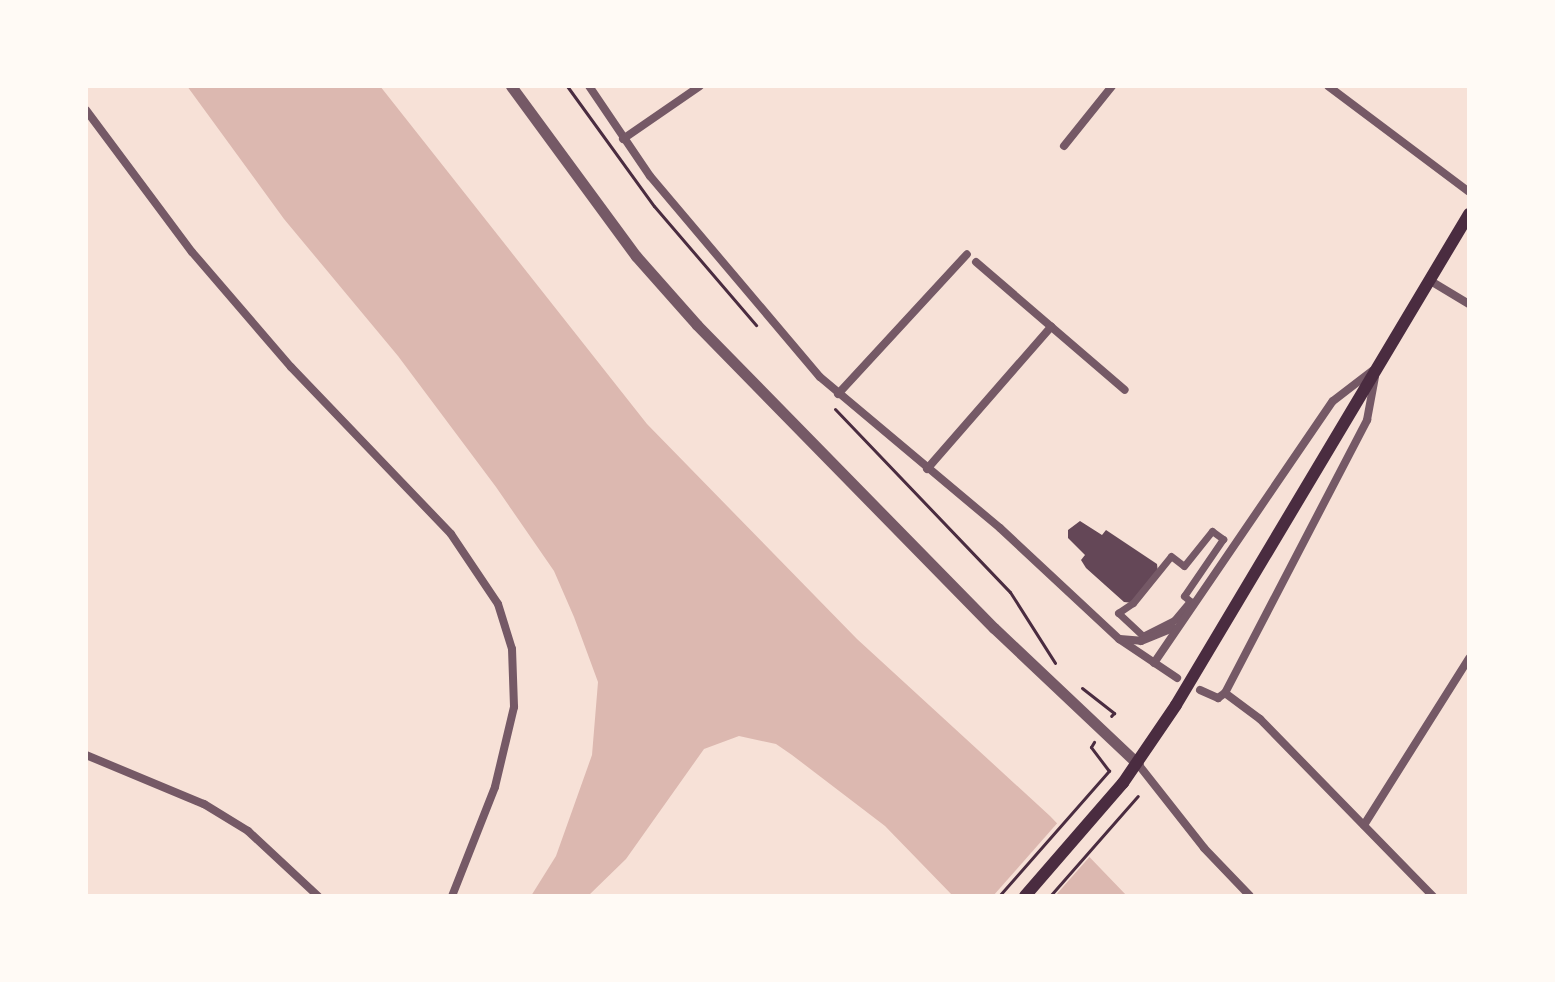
<!DOCTYPE html>
<html>
<head>
<meta charset="utf-8">
<style>
  body { margin:0 }
  #map { position:relative; width:1555px; height:982px; overflow:hidden; background:#f7e1d7; font-family:Montserrat,sans-serif }
  div>[style] { position:absolute }
  .water>* { inset:0; background:#dcb8b0 }
  .pier>* { inset:0; background:#f7e1d7 }
  .building>* { inset:0; background:#644757 }
  .path>* { height:3px; margin:-1.5px; padding:0 1.5px; transform-origin:1.5px; border-radius:1.5px; background:#4a2c40 }
  .pedestrian>* { height:7px; margin:-3.5px; padding:0 3.5px; transform-origin:3.5px; border-radius:3.5px; background:#755966 }
  .minor>* { height:8px; margin:-4px; padding:0 4px; transform-origin:4px; border-radius:4px; background:#755966 }
  .tertiary>* { height:11px; margin:-5.5px; padding:0 5.5px; transform-origin:5.5px; border-radius:5.5px; background:#755966 }
  .secondary>* { height:12px; margin:-6px; padding:0 6px; transform-origin:6px; border-radius:6px; background:#4a2c40 }
  span { translate:-50% -50%; white-space:nowrap; text-align:center; line-height:1.15; -webkit-text-stroke:6px #fffaf5; paint-order:stroke }
  .frame { position:absolute; inset:0; border:88px solid #fffaf5; pointer-events:none }
</style>
</head>
<body>
<div id="map">
  <div class="water">
    <div style="clip-path:polygon(187px 86px,380px 86px,647px 424px,857px 639px,1050px 816px,1127px 896px,953px 896px,885px 826px,792px 755px,776px 744px,739px 736px,704px 749px,626px 859px,588px 896px,531px 896px,556px 856px,592px 755px,598px 682px,574px 617px,554px 571px,496px 487px,398px 356px,284px 219px)"></div>
  </div>
  <div class="pier">
    <div style="clip-path:polygon(1060px 820px,1092px 854px,1055px 896px,993px 896px)"></div>
  </div>
  <div class="building">
    <div style="clip-path:polygon(1080px 521px,1102px 535px,1106px 530px,1157px 564px,1158px 573px,1133px 603px,1124px 602px,1086px 568px,1081px 560px,1085px 555px,1068px 538px,1068px 530px)"></div>
  </div>
  <div class="path">
    <div style="left:567px;top:86px;width:148px;rotate:54.1deg"></div>
    <div style="left:654px;top:206px;width:157px;rotate:49.4deg"></div>
    <div style="left:835px;top:409px;width:253px;rotate:46.3deg"></div>
    <div style="left:1010px;top:592px;width:84px;rotate:57.6deg"></div>
    <div style="left:1082px;top:688px;width:41px;rotate:38deg"></div>
    <div style="left:1114px;top:713px;width:4px;rotate:135deg"></div>
    <div style="left:999px;top:896px;width:167px;rotate:-48.7deg"></div>
    <div style="left:1109px;top:771px;width:30px;rotate:-127deg"></div>
    <div style="left:1091px;top:747px;width:6px;rotate:-59deg"></div>
    <div style="left:1050px;top:896px;width:133px;rotate:-48.7deg"></div>
  </div>
  <div class="pedestrian">
    <div style="left:1212px;top:531px;width:14px;rotate:36deg"></div>
    <div style="left:1223px;top:539px;width:69px;rotate:124.4deg"></div>
    <div style="left:1184px;top:596px;width:8px;rotate:40deg"></div>
    <div style="left:1190px;top:601px;width:25px;rotate:130deg"></div>
    <div style="left:1174px;top:620px;width:35px;rotate:153deg"></div>
    <div style="left:1143px;top:636px;width:34px;rotate:-137deg"></div>
    <div style="left:1118px;top:613px;width:18px;rotate:-34deg"></div>
    <div style="left:1133px;top:603px;width:60px;rotate:-51deg"></div>
    <div style="left:1171px;top:556px;width:16px;rotate:38deg"></div>
    <div style="left:1184px;top:566px;width:45px;rotate:-51.3deg"></div>
  </div>
  <div class="minor">
    <div style="left:589px;top:86px;width:109px;rotate:55.9deg"></div>
    <div style="left:650px;top:176px;width:263px;rotate:49.8deg"></div>
    <div style="left:820px;top:377px;width:235px;rotate:40deg"></div>
    <div style="left:1000px;top:528px;width:163px;rotate:43deg"></div>
    <div style="left:1119px;top:639px;width:70px;rotate:33.9deg"></div>
    <div style="left:1328px;top:86px;width:176px;rotate:36.9deg"></div>
    <div style="left:86px;top:110px;width:177px;rotate:53.3deg"></div>
    <div style="left:192px;top:252px;width:152px;rotate:49.3deg"></div>
    <div style="left:291px;top:367px;width:231px;rotate:46.2deg"></div>
    <div style="left:451px;top:534px;width:84px;rotate:56.1deg"></div>
    <div style="left:498px;top:604px;width:47px;rotate:72.7deg"></div>
    <div style="left:512px;top:649px;width:58px;rotate:88deg"></div>
    <div style="left:514px;top:707px;width:82px;rotate:103.4deg"></div>
    <div style="left:495px;top:787px;width:117px;rotate:111.5deg"></div>
    <div style="left:623px;top:139px;width:93px;rotate:-34.5deg"></div>
    <div style="left:1064px;top:146px;width:77px;rotate:-51.3deg"></div>
    <div style="left:976px;top:262px;width:196px;rotate:40.7deg"></div>
    <div style="left:1429px;top:280px;width:47px;rotate:31deg"></div>
    <div style="left:838px;top:394px;width:190px;rotate:-47.3deg"></div>
    <div style="left:927px;top:469px;width:189px;rotate:-48.9deg"></div>
    <div style="left:1120px;top:639px;width:21px;rotate:5deg"></div>
    <div style="left:1141px;top:641px;width:35px;rotate:-22deg"></div>
    <div style="left:1154px;top:663px;width:317px;rotate:-55.7deg"></div>
    <div style="left:1333px;top:401px;width:49px;rotate:-37.6deg"></div>
    <div style="left:1200px;top:690px;width:20px;rotate:24deg"></div>
    <div style="left:1218px;top:698px;width:9px;rotate:-36deg"></div>
    <div style="left:1225px;top:693px;width:308px;rotate:-62.5deg"></div>
    <div style="left:1367px;top:420px;width:44px;rotate:-79.5deg"></div>
    <div style="left:1225px;top:693px;width:44px;rotate:36.6deg"></div>
    <div style="left:1260px;top:719px;width:248px;rotate:45.7deg"></div>
    <div style="left:86px;top:755px;width:128px;rotate:22.6deg"></div>
    <div style="left:204px;top:804px;width:52px;rotate:31.5deg"></div>
    <div style="left:248px;top:831px;width:96px;rotate:42.9deg"></div>
    <div style="left:1138px;top:764px;width:107px;rotate:51.8deg"></div>
    <div style="left:1204px;top:848px;width:66px;rotate:46.2deg"></div>
    <div style="left:1364px;top:825px;width:197px;rotate:-57.8deg"></div>
  </div>
  <div class="tertiary">
    <div style="left:511px;top:86px;width:211px;rotate:53.7deg"></div>
    <div style="left:636px;top:256px;width:92px;rotate:48.5deg"></div>
    <div style="left:697px;top:325px;width:424px;rotate:45.6deg"></div>
    <div style="left:994px;top:628px;width:198px;rotate:43.4deg"></div>
  </div>
  <div class="secondary">
    <div style="left:1025px;top:896px;width:150px;rotate:-49.1deg"></div>
    <div style="left:1123px;top:783px;width:94px;rotate:-55.8deg"></div>
    <div style="left:1176px;top:705px;width:572px;rotate:-59.17deg"></div>
  </div>
  <div class="frame"></div>
</div>
</body>
</html>
